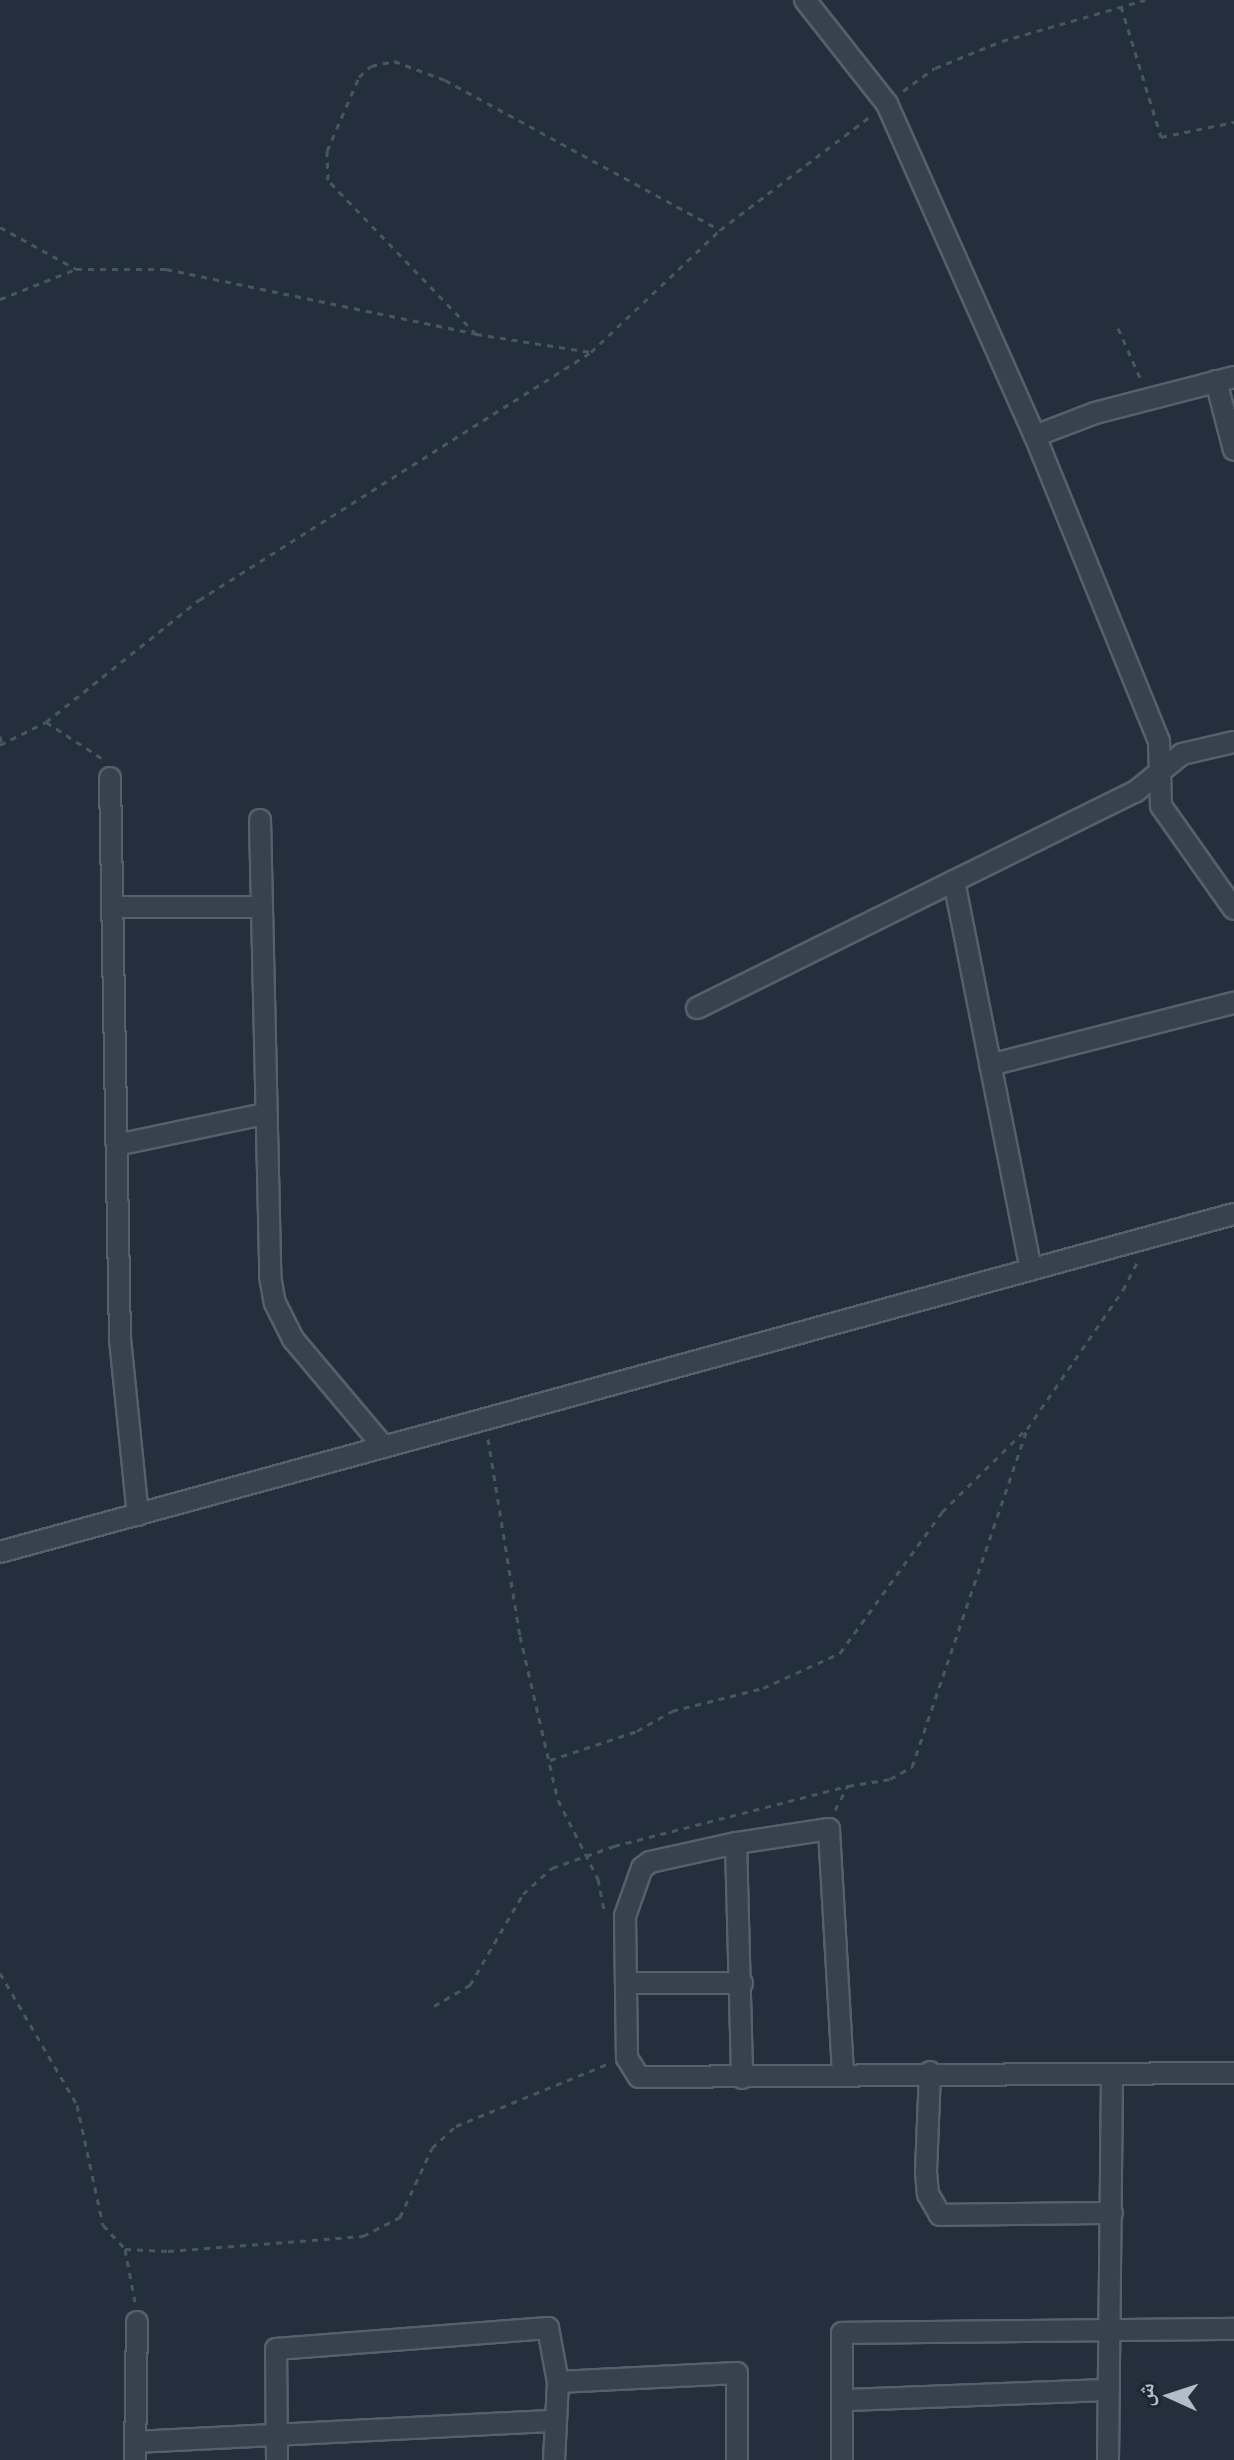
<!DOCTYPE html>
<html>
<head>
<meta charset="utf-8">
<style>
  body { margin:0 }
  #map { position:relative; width:1234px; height:2460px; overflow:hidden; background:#242f3e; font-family:Montserrat,"Noto Naskh Arabic",sans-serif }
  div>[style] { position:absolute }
  .path>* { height:3px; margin-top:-1.5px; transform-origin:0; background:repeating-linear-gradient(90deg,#44595c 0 6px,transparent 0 12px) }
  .roads { filter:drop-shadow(2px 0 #565f6c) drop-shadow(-2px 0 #565f6c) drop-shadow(0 2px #565f6c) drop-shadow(0 -2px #565f6c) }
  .street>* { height:20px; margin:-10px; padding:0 10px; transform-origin:10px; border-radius:10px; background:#38414e }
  span { translate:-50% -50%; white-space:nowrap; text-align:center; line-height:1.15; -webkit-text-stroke:8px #1d2633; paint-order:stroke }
  .north { position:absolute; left:1130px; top:2356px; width:80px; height:80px; -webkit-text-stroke:6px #1d2633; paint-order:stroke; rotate:273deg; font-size:22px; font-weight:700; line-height:32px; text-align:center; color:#b4bcc9 }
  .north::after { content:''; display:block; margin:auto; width:28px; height:36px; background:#b4bcc9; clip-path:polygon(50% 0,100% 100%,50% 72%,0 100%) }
</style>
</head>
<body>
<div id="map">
  <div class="path">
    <div style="left:1121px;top:6px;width:137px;rotate:73deg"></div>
    <div style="left:1161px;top:137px;width:75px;rotate:-11.6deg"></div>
    <div style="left:903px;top:91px;width:39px;rotate:-36deg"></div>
    <div style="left:935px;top:68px;width:72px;rotate:-21.9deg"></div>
    <div style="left:1002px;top:41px;width:149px;rotate:-16deg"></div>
    <div style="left:0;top:227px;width:87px;rotate:28.9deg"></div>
    <div style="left:0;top:299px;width:82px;rotate:-21.5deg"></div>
    <div style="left:76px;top:269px;width:90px"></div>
    <div style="left:166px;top:269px;width:317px;rotate:11.8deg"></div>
    <div style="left:476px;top:334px;width:116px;rotate:8.9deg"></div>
    <div style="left:1118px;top:328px;width:57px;rotate:66.1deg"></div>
    <div style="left:476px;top:334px;width:214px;rotate:-133.9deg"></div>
    <div style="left:328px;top:180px;width:29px;rotate:-92deg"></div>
    <div style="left:327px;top:151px;width:81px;rotate:-66.6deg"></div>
    <div style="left:359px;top:77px;width:16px;rotate:-43deg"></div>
    <div style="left:371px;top:66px;width:24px;rotate:-12deg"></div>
    <div style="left:394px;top:61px;width:54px;rotate:20.4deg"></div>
    <div style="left:445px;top:80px;width:313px;rotate:28.6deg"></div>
    <div style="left:46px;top:722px;width:68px;rotate:33deg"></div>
    <div style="left:0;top:736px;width:8px;rotate:76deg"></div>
    <div style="left:0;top:745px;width:51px;rotate:-26.6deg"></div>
    <div style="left:46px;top:722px;width:196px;rotate:-38.6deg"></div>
    <div style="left:199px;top:600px;width:464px;rotate:-32.3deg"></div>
    <div style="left:591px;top:352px;width:178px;rotate:-43.4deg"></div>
    <div style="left:720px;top:230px;width:191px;rotate:-37.1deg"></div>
    <div style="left:488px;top:1439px;width:200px;rotate:80.8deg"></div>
    <div style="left:520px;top:1636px;width:168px;rotate:77deg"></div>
    <div style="left:558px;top:1800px;width:89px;rotate:63.1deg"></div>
    <div style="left:598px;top:1879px;width:36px;rotate:79deg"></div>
    <div style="left:550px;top:1760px;width:92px;rotate:-18.4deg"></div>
    <div style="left:637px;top:1731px;width:40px;rotate:-29.7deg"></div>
    <div style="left:672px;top:1711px;width:94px;rotate:-14.2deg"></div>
    <div style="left:763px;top:1688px;width:85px;rotate:-24.4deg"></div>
    <div style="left:840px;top:1653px;width:174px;rotate:-54.1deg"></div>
    <div style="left:942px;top:1512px;width:115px;rotate:-44.6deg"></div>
    <div style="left:835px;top:1810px;width:27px;rotate:-62deg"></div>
    <div style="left:848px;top:1786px;width:43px;rotate:-9.5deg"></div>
    <div style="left:890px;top:1779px;width:25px;rotate:-29deg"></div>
    <div style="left:912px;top:1767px;width:357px;rotate:-71.2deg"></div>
    <div style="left:1027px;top:1429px;width:169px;rotate:-55.4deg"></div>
    <div style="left:1123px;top:1290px;width:34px;rotate:-63deg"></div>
    <div style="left:0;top:1973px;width:153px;rotate:59.7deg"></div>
    <div style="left:77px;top:2105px;width:123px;rotate:77.8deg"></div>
    <div style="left:103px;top:2225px;width:33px;rotate:47deg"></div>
    <div style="left:125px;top:2249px;width:54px;rotate:79.3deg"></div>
    <div style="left:434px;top:2006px;width:42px;rotate:-30.3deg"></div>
    <div style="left:470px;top:1985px;width:105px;rotate:-59.8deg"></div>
    <div style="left:523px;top:1894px;width:39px;rotate:-42deg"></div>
    <div style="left:552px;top:1868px;width:66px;rotate:-19.5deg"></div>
    <div style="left:614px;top:1846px;width:242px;rotate:-14.4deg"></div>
    <div style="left:125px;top:2249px;width:43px;rotate:2.7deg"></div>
    <div style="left:168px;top:2251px;width:196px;rotate:-4.4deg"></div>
    <div style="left:363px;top:2236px;width:42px;rotate:-27.2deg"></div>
    <div style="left:400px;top:2217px;width:76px;rotate:-65.1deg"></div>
    <div style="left:432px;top:2148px;width:33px;rotate:-43deg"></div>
    <div style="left:456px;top:2126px;width:163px;rotate:-22.3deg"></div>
  </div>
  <div class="roads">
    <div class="street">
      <div style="left:805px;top:0;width:132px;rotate:51.7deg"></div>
      <div style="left:887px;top:104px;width:363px;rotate:66deg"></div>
      <div style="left:1035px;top:436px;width:329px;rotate:67.9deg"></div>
      <div style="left:1159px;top:741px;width:65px;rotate:88.2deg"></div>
      <div style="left:1161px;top:806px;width:126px;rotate:54.7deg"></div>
      <div style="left:1216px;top:381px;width:71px;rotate:75.4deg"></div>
      <div style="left:1035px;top:436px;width:64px;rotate:-21deg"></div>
      <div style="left:1095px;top:413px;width:144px;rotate:-14.5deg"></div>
      <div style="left:110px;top:778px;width:561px;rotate:88.98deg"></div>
      <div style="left:120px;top:1339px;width:177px;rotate:84.2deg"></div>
      <div style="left:260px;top:820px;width:456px;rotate:88.7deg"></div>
      <div style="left:270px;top:1276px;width:27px;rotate:80deg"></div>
      <div style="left:275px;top:1303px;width:40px;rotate:63.4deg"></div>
      <div style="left:293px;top:1339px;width:141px;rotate:49.9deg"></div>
      <div style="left:954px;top:881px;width:396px;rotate:78.8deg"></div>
      <div style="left:112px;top:907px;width:149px"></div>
      <div style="left:697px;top:1008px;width:488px;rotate:-26.3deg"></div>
      <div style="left:1135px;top:792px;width:60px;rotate:-39deg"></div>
      <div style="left:1182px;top:754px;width:53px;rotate:-13deg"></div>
      <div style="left:990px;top:1065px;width:252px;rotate:-14.3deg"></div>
      <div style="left:117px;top:1145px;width:150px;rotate:-11.9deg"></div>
      <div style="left:0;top:1552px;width:1279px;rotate:-15.32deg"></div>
      <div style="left:736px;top:1843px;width:235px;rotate:88.5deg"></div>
      <div style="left:629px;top:1983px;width:113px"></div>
      <div style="left:930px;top:2072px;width:100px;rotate:92.3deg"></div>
      <div style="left:926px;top:2172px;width:22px;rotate:85deg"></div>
      <div style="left:928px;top:2194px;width:24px;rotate:60deg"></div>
      <div style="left:940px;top:2215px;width:172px;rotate:-0.7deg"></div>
      <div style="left:843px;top:2073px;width:244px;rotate:-93.3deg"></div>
      <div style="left:829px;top:1829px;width:94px;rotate:171.4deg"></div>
      <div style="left:736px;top:1843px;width:88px;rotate:167.5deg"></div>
      <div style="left:650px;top:1862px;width:10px;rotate:143deg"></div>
      <div style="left:642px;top:1868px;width:51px;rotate:109.5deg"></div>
      <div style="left:625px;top:1916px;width:142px;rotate:89.2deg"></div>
      <div style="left:627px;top:2058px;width:22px;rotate:58deg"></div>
      <div style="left:639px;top:2077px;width:595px;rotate:-0.39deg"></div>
      <div style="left:558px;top:2382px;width:179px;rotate:-2.9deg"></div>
      <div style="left:737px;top:2373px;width:87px;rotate:90deg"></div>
      <div style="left:845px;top:2400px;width:264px;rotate:-2.2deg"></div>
      <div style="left:135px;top:2442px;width:420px;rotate:-2.9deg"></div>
      <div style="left:135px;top:2460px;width:138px;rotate:-89.2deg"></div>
      <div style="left:277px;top:2460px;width:111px;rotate:-90.5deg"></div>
      <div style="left:276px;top:2349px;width:273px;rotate:-4.4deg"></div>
      <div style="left:548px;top:2328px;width:55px;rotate:79.5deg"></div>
      <div style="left:558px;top:2382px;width:78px;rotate:92.9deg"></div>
      <div style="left:842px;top:2460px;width:127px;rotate:-90deg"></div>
      <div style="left:842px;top:2333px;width:392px;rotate:-0.6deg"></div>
      <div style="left:1108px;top:2460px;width:385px;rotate:-89.4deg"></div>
    </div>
  </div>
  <div class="north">ش</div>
</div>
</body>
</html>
